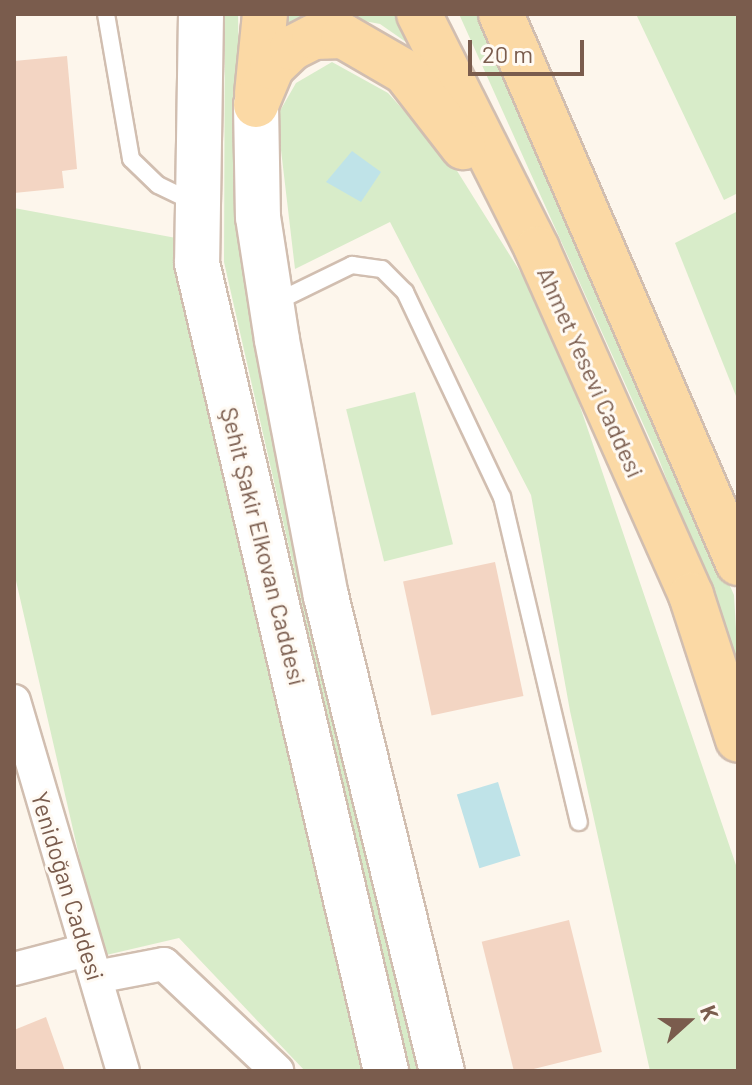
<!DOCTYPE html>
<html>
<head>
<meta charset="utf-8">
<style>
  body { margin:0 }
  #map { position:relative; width:752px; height:1085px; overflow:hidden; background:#fdf6ec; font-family:Barlow,sans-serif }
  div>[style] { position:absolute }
  .green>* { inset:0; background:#d8ecc9; transform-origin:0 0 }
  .water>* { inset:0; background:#bfe3e8; transform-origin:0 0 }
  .building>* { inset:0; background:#f3d5c3; transform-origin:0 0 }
  .roads { filter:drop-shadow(2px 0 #d1beb0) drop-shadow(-2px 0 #d1beb0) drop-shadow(0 2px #d1beb0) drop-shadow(0 -2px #d1beb0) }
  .lane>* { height:16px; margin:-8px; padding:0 8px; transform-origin:8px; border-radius:8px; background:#fff }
  .street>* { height:32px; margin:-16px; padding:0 16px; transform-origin:16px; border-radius:16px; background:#fff }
  .secondary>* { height:44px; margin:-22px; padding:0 22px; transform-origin:22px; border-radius:22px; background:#fff }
  .primary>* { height:44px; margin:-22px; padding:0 22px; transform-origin:22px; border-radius:22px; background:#fbd9a5 }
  span { translate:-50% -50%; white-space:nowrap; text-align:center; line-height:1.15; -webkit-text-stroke:6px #fffaf3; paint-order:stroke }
  .street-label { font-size:24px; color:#7a5c4d }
  .frame { position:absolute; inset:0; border:16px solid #7a5c4d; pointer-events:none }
  .north { position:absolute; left:648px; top:981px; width:80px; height:80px; -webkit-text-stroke:6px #fffaf3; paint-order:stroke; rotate:69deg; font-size:22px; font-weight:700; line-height:32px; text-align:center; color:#7a5c4d }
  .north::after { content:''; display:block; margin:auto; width:28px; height:36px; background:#7a5c4d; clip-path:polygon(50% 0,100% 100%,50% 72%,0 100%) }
  .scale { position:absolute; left:468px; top:40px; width:116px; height:36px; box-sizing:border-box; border:4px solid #7a5c4d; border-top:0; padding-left:10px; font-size:24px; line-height:28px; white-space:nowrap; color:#7a5c4d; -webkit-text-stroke:6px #fffaf3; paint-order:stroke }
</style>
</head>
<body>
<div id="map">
  <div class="green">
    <div style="clip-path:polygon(225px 14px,238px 14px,242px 257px,424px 1071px,408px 1071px,224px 262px)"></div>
    <div style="clip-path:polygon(287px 14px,406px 14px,429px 58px,380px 24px,338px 16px,278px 36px)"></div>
    <div style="clip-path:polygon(459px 14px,478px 14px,734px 595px,738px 663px,658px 457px)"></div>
    <div style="clip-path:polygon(636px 14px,738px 14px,738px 193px,724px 200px)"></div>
    <div style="clip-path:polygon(332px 62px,388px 93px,454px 166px,551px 321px,738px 871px,738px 1071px,650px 1071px,570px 711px,531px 495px,390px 222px,295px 269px,277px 116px,296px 83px)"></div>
    <div style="clip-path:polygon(14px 208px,187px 240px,366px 1071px,305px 1071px,179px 938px,102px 956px,14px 572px)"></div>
    <div style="clip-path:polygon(738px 211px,738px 401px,675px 243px)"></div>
    <div style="left:415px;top:392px;width:157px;height:71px;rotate:76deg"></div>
  </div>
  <div class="water">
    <div style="clip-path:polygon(352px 151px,381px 172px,361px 202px,326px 182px)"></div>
    <div style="left:498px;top:782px;width:77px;height:43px;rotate:73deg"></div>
  </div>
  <div class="building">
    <div style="clip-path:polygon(67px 56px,77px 169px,62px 171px,64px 188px,14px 193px,14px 61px)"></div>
    <div style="left:495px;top:562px;width:137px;height:94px;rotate:78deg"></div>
    <div style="left:569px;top:920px;width:136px;height:90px;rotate:76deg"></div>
    <div style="clip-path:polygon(46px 1017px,65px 1071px,14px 1071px,14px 1030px)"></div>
  </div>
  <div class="roads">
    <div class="lane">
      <div style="left:106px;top:14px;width:147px;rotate:80.2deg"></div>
      <div style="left:131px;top:159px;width:37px;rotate:44deg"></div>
      <div style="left:158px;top:185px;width:41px;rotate:25.9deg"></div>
      <div style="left:274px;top:303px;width:87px;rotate:-26deg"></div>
      <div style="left:352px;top:265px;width:30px;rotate:8deg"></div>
      <div style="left:382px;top:269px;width:33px;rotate:45deg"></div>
      <div style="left:405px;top:292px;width:227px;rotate:64.7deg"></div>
      <div style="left:502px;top:497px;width:334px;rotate:76.7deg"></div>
    </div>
    <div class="street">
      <div style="left:14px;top:701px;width:386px;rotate:73.6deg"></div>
      <div style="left:14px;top:969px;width:71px;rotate:-14.6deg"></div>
      <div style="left:96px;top:977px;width:69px;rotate:-10.8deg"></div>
      <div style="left:164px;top:964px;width:156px;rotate:43.4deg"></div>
    </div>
    <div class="secondary">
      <div style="left:201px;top:14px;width:249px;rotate:90.9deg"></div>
      <div style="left:197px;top:263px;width:830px;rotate:76.83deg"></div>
      <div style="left:256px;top:105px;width:112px;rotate:89deg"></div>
      <div style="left:258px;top:217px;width:124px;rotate:81.2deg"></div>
      <div style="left:277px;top:340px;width:261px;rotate:79.2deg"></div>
      <div style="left:326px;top:596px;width:489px;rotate:76.3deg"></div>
    </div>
    <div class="primary">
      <div style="left:419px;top:14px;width:263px;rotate:63.3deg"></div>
      <div style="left:537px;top:249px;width:379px;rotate:66deg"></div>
      <div style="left:691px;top:595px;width:152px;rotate:72deg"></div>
      <div style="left:501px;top:14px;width:598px;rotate:66.65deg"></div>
      <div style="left:257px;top:94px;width:80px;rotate:-84.3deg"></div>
      <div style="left:256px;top:105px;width:41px;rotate:-67.2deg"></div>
      <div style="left:272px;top:67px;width:28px;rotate:-44deg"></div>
      <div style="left:292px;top:48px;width:25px;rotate:-27deg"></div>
      <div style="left:314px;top:37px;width:29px;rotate:-2deg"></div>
      <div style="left:343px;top:36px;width:72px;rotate:30.1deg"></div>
      <div style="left:405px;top:72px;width:95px;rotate:52.3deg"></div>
    </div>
  </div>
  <div class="street-label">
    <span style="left:591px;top:372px;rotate:66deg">Ahmet Yesevi Caddesi</span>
    <span style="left:264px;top:546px;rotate:76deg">Şehit Şakir Elkovan Caddesi</span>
    <span style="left:68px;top:886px;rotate:73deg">Yenidoğan Caddesi</span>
  </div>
  <div class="frame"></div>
  <div class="north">K</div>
  <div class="scale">20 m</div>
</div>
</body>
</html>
